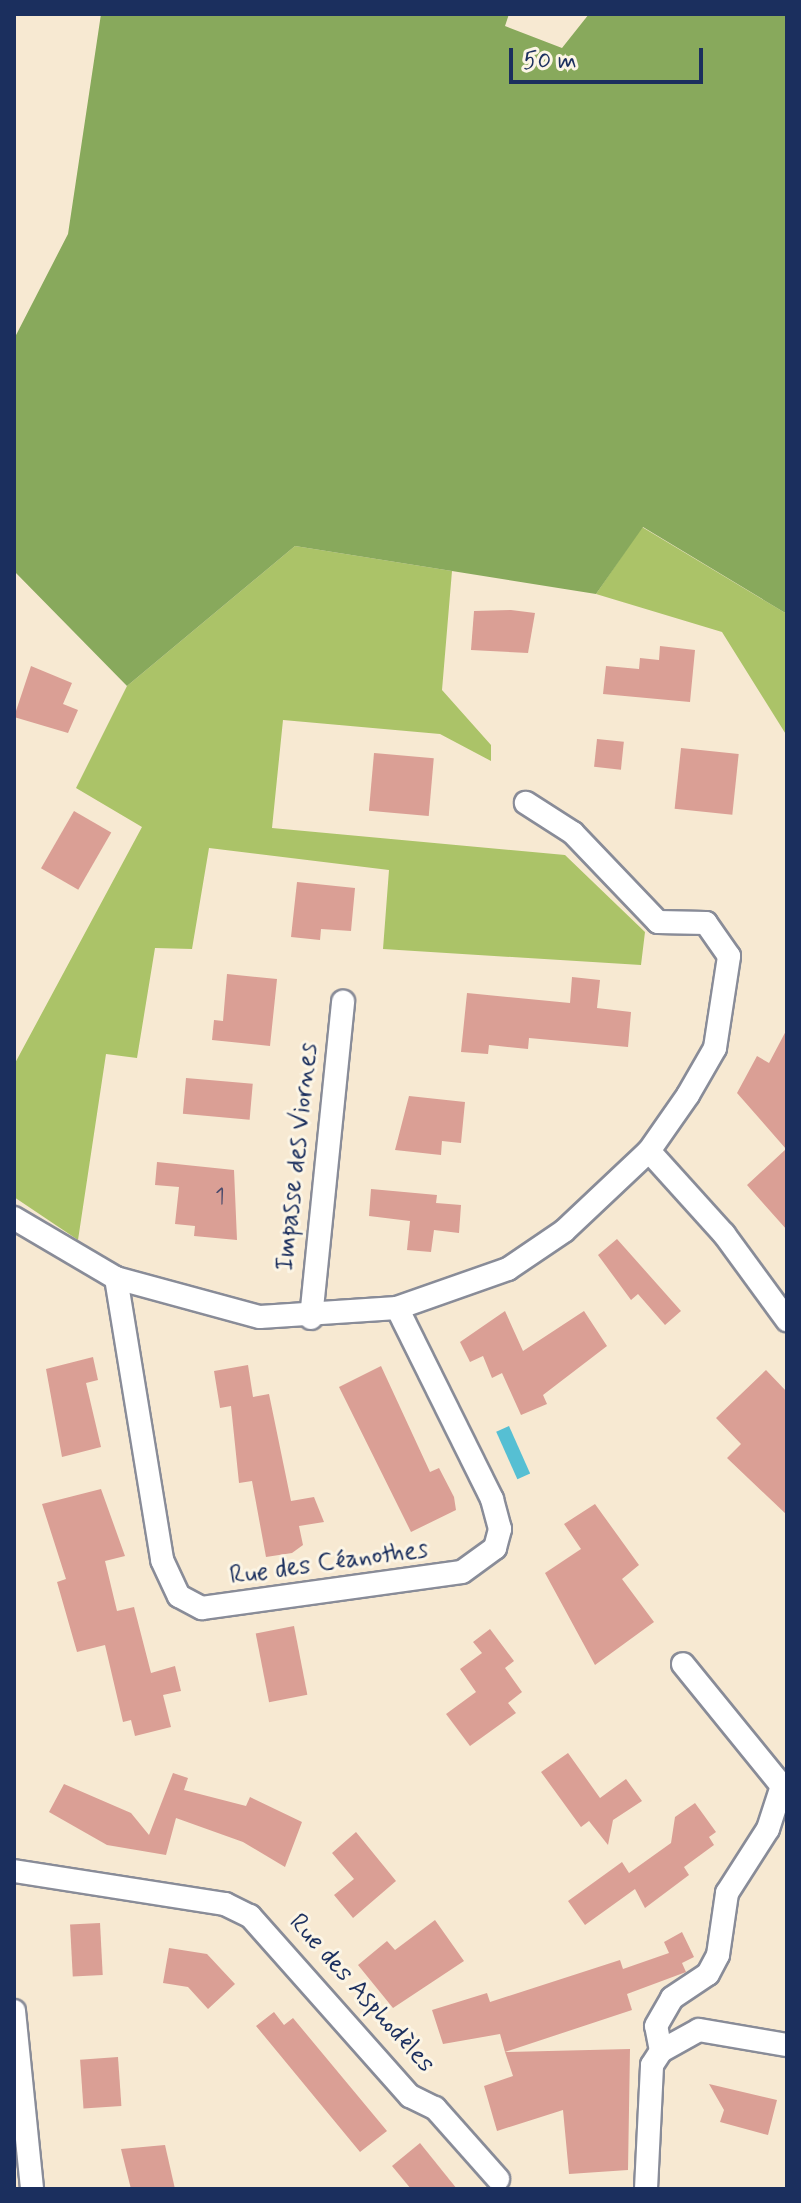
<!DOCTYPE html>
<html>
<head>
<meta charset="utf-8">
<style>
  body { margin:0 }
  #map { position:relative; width:801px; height:2203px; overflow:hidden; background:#f7e9d2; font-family:Mynerve,sans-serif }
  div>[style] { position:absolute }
  .green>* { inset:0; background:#abc368 }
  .forest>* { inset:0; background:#88a95c }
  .water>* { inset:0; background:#56bfd3; transform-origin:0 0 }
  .building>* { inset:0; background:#da9f95; transform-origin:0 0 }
  .roads { filter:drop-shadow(2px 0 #898c98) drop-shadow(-2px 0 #898c98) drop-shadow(0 2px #898c98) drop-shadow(0 -2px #898c98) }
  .minor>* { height:22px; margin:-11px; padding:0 11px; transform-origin:11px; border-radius:11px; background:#fff }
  span { translate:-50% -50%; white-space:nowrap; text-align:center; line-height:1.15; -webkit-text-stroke:6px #fcf5e5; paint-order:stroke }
  .number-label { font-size:22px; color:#4b4b6c }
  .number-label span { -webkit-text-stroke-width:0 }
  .street-label { font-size:26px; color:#1b2f5e }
  .frame { position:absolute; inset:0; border:16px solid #1b2f5e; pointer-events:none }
  .scale { position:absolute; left:509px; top:48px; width:194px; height:36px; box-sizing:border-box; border:4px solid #1b2f5e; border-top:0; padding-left:10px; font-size:24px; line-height:28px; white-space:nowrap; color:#1b2f5e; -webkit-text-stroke:6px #fcf5e5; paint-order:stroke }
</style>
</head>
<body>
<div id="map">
  <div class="green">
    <div style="clip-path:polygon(642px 527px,787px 614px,787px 736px,722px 632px,596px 594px)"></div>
    <div style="clip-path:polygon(295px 546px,452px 571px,442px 690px,491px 745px,491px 761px,440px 734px,283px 720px,272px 828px,565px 855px,645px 932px,641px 965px,383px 949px,389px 870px,209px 848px,192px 949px,155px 948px,137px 1058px,106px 1054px,78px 1240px,14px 1197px,14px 1065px,142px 827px,76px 788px,127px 686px)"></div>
  </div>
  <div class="forest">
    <div style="clip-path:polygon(101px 14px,509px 14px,505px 26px,562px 48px,589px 14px,787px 14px,787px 614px,643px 527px,596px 594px,295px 546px,127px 686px,14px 571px,14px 339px,68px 234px)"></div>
  </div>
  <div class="water">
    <div style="left:509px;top:1426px;width:52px;height:14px;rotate:66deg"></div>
  </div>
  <div class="building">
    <div style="clip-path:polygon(511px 610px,535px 613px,528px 653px,471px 650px,474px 611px)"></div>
    <div style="clip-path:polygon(660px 646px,695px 650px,690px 702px,603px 694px,606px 666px,639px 669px,640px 658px,659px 660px)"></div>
    <div style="clip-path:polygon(31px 666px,72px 683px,63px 704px,78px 710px,68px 733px,14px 717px)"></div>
    <div style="left:597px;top:739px;width:27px;height:28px;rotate:6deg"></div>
    <div style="left:681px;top:748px;width:58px;height:61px;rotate:6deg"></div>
    <div style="left:374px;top:753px;width:60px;height:58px;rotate:5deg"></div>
    <div style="left:74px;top:811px;width:43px;height:66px;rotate:30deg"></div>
    <div style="clip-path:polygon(297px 882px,355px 888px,351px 931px,321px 929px,320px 940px,291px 937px)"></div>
    <div style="clip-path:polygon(227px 974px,277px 979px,270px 1046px,212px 1040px,214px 1020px,223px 1021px)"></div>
    <div style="clip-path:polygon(572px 977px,600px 980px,597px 1008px,631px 1012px,628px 1047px,529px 1038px,528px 1049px,489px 1045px,488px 1054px,461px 1052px,467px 993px,570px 1003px)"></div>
    <div style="clip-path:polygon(787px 1029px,787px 1230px,747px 1185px,786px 1149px,737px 1093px,757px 1056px,769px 1063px)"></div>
    <div style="left:186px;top:1078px;width:67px;height:36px;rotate:5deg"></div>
    <div style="clip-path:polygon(409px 1096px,465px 1102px,461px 1143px,442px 1141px,441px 1155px,395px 1150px)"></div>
    <div style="clip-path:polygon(157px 1162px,234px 1170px,237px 1240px,194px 1236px,195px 1226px,175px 1224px,179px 1187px,155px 1185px)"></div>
    <div style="clip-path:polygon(371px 1189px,437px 1195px,436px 1203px,461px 1205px,459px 1233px,434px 1230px,431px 1252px,407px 1250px,410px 1221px,369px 1216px)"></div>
    <div style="clip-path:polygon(617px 1239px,681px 1311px,665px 1325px,638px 1294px,631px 1300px,598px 1255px)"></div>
    <div style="clip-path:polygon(505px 1311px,523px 1351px,584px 1311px,607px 1346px,543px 1395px,547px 1404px,521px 1415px,502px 1373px,492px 1378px,483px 1356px,470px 1362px,460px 1342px)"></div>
    <div style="clip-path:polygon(93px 1357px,98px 1380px,86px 1383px,101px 1447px,62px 1457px,46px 1369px)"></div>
    <div style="clip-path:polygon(248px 1365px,253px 1397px,269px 1394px,291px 1501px,314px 1497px,324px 1522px,299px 1526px,303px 1545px,292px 1553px,266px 1557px,252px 1481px,239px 1483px,231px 1406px,220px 1408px,214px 1371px)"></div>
    <div style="clip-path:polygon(381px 1366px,430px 1472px,439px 1468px,454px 1497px,456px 1510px,411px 1532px,339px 1387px)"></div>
    <div style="clip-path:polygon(766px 1370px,787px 1392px,787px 1515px,727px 1458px,741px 1444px,716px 1418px)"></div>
    <div style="clip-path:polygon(101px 1489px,125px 1556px,105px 1561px,117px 1611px,134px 1607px,151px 1673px,175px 1666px,181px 1691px,163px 1695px,171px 1727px,135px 1736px,131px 1720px,123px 1722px,105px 1645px,77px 1652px,57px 1582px,66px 1579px,42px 1504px)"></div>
    <div style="clip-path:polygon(595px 1504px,639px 1565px,622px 1579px,654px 1622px,595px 1665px,545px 1573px,581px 1549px,564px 1524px)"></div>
    <div style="left:294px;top:1626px;width:70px;height:39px;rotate:79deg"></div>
    <div style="clip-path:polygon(490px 1629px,514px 1661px,505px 1668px,522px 1692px,508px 1703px,516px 1713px,470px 1746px,446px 1714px,476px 1692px,460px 1669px,482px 1653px,473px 1642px)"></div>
    <div style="clip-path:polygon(568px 1753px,600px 1798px,626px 1779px,642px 1801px,613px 1820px,608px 1845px,589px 1821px,581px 1827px,541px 1772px)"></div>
    <div style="clip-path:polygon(173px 1773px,188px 1778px,184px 1790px,246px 1806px,250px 1797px,302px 1822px,285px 1867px,243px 1842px,176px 1818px,166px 1855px,107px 1845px,49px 1812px,64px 1784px,131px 1813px,149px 1835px)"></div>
    <div style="clip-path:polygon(695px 1803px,716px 1832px,709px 1837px,714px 1845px,684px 1867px,689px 1875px,645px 1908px,635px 1889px,585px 1925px,568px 1901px,622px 1862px,629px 1873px,671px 1843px,675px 1817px)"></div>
    <div style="clip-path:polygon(356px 1832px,396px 1881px,353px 1918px,334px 1895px,354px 1879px,332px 1853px)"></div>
    <div style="clip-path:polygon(435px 1920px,464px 1961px,393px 2008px,358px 1965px,387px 1941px,395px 1950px)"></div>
    <div style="left:100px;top:1923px;width:52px;height:30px;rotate:87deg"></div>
    <div style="clip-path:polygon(682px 1932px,694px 1957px,682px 1963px,686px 1972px,627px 1994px,632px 2010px,505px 2052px,500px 2034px,443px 2044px,432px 2010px,487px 1993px,490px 2002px,620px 1960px,623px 1969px,669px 1953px,664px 1942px)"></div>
    <div style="clip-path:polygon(169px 1948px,207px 1954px,235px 1984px,208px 2009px,188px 1987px,163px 1983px)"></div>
    <div style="clip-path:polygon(274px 2012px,284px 2025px,293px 2018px,387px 2131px,360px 2152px,256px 2026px)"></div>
    <div style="clip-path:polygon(630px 2049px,628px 2170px,569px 2174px,563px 2110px,497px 2131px,484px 2086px,513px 2076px,505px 2052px)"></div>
    <div style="left:118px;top:2057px;width:49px;height:38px;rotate:86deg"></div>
    <div style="clip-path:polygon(709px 2084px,777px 2100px,768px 2135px,720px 2122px,724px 2110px)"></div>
    <div style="clip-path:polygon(420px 2143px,457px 2189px,411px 2189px,392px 2166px)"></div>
    <div style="clip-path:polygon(165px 2145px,175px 2189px,131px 2189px,121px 2149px)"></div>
  </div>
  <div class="roads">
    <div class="minor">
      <div style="left:649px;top:1151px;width:112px;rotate:47.9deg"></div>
      <div style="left:724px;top:1234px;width:107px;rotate:53.8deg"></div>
      <div style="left:14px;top:1218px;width:118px;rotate:30.5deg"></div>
      <div style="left:116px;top:1278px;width:149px;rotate:15.2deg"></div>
      <div style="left:260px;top:1317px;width:137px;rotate:-3.8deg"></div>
      <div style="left:397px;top:1308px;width:118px;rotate:-19.4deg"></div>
      <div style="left:508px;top:1269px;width:68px;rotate:-34.2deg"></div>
      <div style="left:564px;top:1231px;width:117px;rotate:-43.3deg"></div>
      <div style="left:649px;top:1151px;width:68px;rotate:-55.1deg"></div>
      <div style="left:688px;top:1095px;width:54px;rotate:-60.1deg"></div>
      <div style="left:715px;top:1048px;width:93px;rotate:-81.3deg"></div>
      <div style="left:729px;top:956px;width:40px;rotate:-124.9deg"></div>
      <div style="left:706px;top:923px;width:48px;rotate:-178.8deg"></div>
      <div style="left:658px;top:922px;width:123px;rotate:-133.7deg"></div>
      <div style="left:573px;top:833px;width:56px;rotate:-147.4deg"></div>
      <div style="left:116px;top:1278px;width:286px;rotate:80.7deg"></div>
      <div style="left:162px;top:1560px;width:40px;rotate:65deg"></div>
      <div style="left:179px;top:1596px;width:26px;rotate:28deg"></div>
      <div style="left:202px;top:1608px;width:262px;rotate:-7.9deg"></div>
      <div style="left:462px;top:1572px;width:41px;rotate:-36deg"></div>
      <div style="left:495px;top:1548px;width:20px;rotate:-75deg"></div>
      <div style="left:500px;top:1529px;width:31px;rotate:-105deg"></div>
      <div style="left:492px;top:1499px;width:213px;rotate:-116.4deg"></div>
      <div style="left:311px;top:1318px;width:318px;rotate:-84.2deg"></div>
      <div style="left:14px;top:1871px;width:214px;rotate:8.9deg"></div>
      <div style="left:225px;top:1904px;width:28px;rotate:26deg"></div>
      <div style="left:250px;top:1916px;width:241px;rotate:48.4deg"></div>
      <div style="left:410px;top:2096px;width:28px;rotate:26deg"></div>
      <div style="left:435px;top:2108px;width:95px;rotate:48.4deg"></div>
      <div style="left:14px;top:2011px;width:179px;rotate:84.2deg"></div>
      <div style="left:661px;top:2051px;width:25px;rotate:-101deg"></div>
      <div style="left:656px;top:2026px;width:32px;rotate:-60deg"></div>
      <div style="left:672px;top:1998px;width:43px;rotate:-33.7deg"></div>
      <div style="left:708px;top:1974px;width:21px;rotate:-62deg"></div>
      <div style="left:718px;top:1955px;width:63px;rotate:-81.7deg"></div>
      <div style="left:727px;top:1893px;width:76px;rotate:-57.4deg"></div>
      <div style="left:768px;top:1829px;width:45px;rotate:-72deg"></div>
      <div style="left:782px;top:1786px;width:157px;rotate:-129.1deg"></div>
      <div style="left:646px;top:2189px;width:124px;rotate:-87.2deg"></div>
      <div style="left:652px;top:2065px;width:17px;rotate:-57deg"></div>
      <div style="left:661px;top:2051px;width:43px;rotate:-28.9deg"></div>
      <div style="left:699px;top:2030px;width:89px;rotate:9.7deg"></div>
    </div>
  </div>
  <div class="number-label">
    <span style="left:220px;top:1198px">1</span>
  </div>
  <div class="street-label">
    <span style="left:298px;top:1157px;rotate:-84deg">Impasse des Viornes</span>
    <span style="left:329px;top:1564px;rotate:-8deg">Rue des Céanothes</span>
    <span style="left:361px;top:1994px;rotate:48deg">Rue des Asphodèles</span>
  </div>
  <div class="frame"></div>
  <div class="scale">50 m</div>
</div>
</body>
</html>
